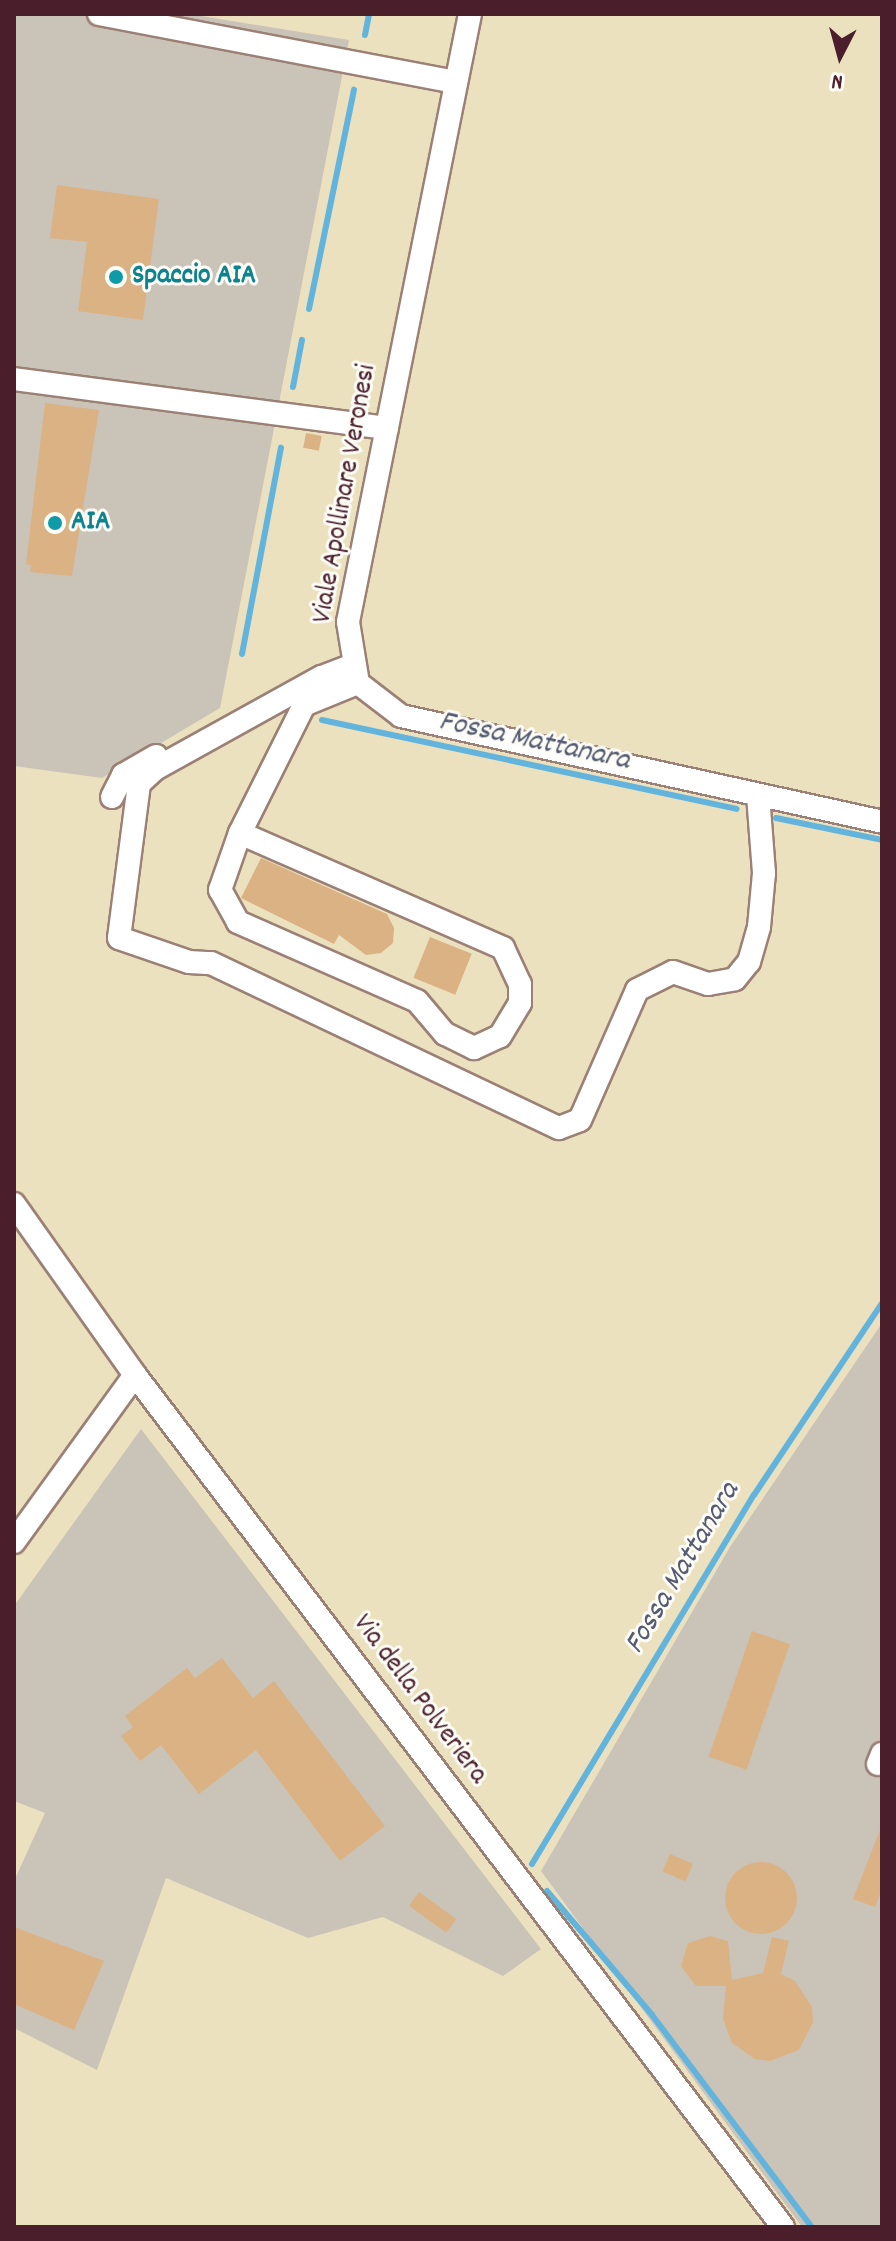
<!DOCTYPE html>
<html>
<head>
<meta charset="utf-8">
<style>
  body { margin:0 }
  #map { position:relative; width:896px; height:2241px; overflow:hidden; background:#ece1bf; font-family:Dekko,sans-serif }
  div>[style] { position:absolute }
  .industrial>* { inset:0; background:#cac3b8 }
  .stream>* { height:6px; margin:-3px; padding:0 3px; transform-origin:3px; border-radius:3px; background:#62b4dd }
  .building>* { inset:0; background:#dbb284; transform-origin:0 0 }
  .round { border-radius:50% }
  .roads { filter:drop-shadow(2px 0 #9b8075) drop-shadow(-2px 0 #9b8075) drop-shadow(0 2px #9b8075) drop-shadow(0 -2px #9b8075) }
  .minor>* { height:22px; margin:-11px; padding:0 11px; transform-origin:11px; border-radius:11px; background:#fff }
  .dots>* { width:22px; height:22px; translate:-50% -50%; box-sizing:border-box; border:4px solid #fdfcf7; border-radius:50% }
  span { translate:-50% -50%; white-space:nowrap; text-align:center; line-height:1.15; -webkit-text-stroke:6px #fdfcf7; paint-order:stroke }
  .culture-label { font-size:28px; color:#0d838f; font-weight:700 }
  .left { translate:0 -50%; text-align:left }
  .street-label { font-size:28px; color:#4a1f2b }
  .water-label { font-size:30px; color:#545b72; font-style:italic }
  .frame { position:absolute; inset:0; border:16px solid #4a1f2b; pointer-events:none }
  .north { position:absolute; left:800px; top:16px; width:80px; height:80px; -webkit-text-stroke:6px #fdfcf7; paint-order:stroke; rotate:186deg; font-size:22px; font-weight:700; line-height:32px; text-align:center; color:#4a1f2b }
  .north::after { content:''; display:block; margin:auto; width:28px; height:36px; background:#4a1f2b; clip-path:polygon(50% 0,100% 100%,50% 72%,0 100%) }
</style>
</head>
<body>
<div id="map">
  <div class="industrial">
    <div style="clip-path:polygon(14px 14px,189px 14px,349px 40px,220px 708px,102px 778px,14px 766px)"></div>
    <div style="clip-path:polygon(882px 1323px,882px 2227px,802px 2227px,541px 1871px,730px 1547px)"></div>
    <div style="clip-path:polygon(141px 1429px,541px 1949px,503px 1976px,383px 1917px,308px 1938px,166px 1878px,97px 2070px,14px 2028px,14px 1881px,45px 1813px,14px 1801px,14px 1606px)"></div>
  </div>
  <div class="stream">
    <div style="left:365px;top:35px;width:21px;rotate:-79deg"></div>
    <div style="left:309px;top:309px;width:224px;rotate:-78.4deg"></div>
    <div style="left:293px;top:387px;width:48px;rotate:-79.2deg"></div>
    <div style="left:242px;top:654px;width:210px;rotate:-79.3deg"></div>
    <div style="left:322px;top:720px;width:424px;rotate:12.1deg"></div>
    <div style="left:776px;top:818px;width:108px;rotate:11.7deg"></div>
    <div style="left:532px;top:1864px;width:431px;rotate:-59deg"></div>
    <div style="left:754px;top:1495px;width:231px;rotate:-56.3deg"></div>
    <div style="left:547px;top:1891px;width:162px;rotate:49.7deg"></div>
    <div style="left:652px;top:2015px;width:266px;rotate:53deg"></div>
  </div>
  <div class="building">
    <div style="clip-path:polygon(57px 185px,159px 199px,143px 320px,78px 311px,87px 242px,50px 238px)"></div>
    <div style="clip-path:polygon(45px 403px,99px 410px,72px 576px,30px 572px,31px 565px,26px 564px)"></div>
    <div style="left:306px;top:433px;width:16px;height:15px;rotate:11deg"></div>
    <div style="clip-path:polygon(261px 858px,387px 914px,394px 928px,393px 943px,381px 953px,366px 955px,339px 935px,334px 944px,241px 898px)"></div>
    <div style="left:430px;top:937px;width:45px;height:44px;rotate:22deg"></div>
    <div style="left:752px;top:1631px;width:40px;height:133px;rotate:19deg"></div>
    <div style="clip-path:polygon(222px 1658px,253px 1698px,274px 1681px,385px 1826px,340px 1861px,256px 1750px,199px 1794px,161px 1745px,140px 1761px,121px 1736px,133px 1727px,125px 1716px,187px 1668px,195px 1678px)"></div>
    <div style="clip-path:polygon(882px 1825px,882px 1889px,875px 1907px,853px 1899px)"></div>
    <div style="left:670px;top:1854px;width:25px;height:19px;rotate:23deg"></div>
    <div class="round" style="left:725px;top:1862px;width:72px;height:72px"></div>
    <div style="left:419px;top:1892px;width:46px;height:17px;rotate:36deg"></div>
    <div style="clip-path:polygon(14px 1927px,104px 1961px,74px 2030px,14px 2004px)"></div>
    <div style="clip-path:polygon(710px 1936px,728px 1941px,732px 1980px,763px 1973px,772px 1937px,789px 1941px,781px 1974px,795px 1981px,812px 2007px,813px 2022px,799px 2050px,770px 2061px,755px 2059px,732px 2043px,723px 2019px,726px 1986px,696px 1986px,681px 1966px,688px 1943px)"></div>
  </div>
  <div class="roads">
    <div class="minor">
      <div style="left:99px;top:14px;width:363px;rotate:10.8deg"></div>
      <div style="left:470px;top:14px;width:620px;rotate:101.35deg"></div>
      <div style="left:348px;top:622px;width:62px;rotate:80.7deg"></div>
      <div style="left:358px;top:683px;width:54px;rotate:37.5deg"></div>
      <div style="left:401px;top:716px;width:493px;rotate:12.4deg"></div>
      <div style="left:14px;top:379px;width:376px;rotate:7.5deg"></div>
      <div style="left:353px;top:665px;width:34px;rotate:159deg"></div>
      <div style="left:321px;top:677px;width:190px;rotate:151deg"></div>
      <div style="left:155px;top:769px;width:22px;rotate:137deg"></div>
      <div style="left:139px;top:784px;width:155px;rotate:97.4deg"></div>
      <div style="left:119px;top:938px;width:74px;rotate:18.9deg"></div>
      <div style="left:189px;top:962px;width:22px;rotate:3deg"></div>
      <div style="left:211px;top:963px;width:385px;rotate:25.4deg"></div>
      <div style="left:559px;top:1128px;width:22px;rotate:-21deg"></div>
      <div style="left:580px;top:1120px;width:142px;rotate:-66.3deg"></div>
      <div style="left:637px;top:990px;width:40px;rotate:-26.6deg"></div>
      <div style="left:673px;top:972px;width:37px;rotate:19deg"></div>
      <div style="left:708px;top:984px;width:27px;rotate:-10deg"></div>
      <div style="left:735px;top:979px;width:22px;rotate:-51deg"></div>
      <div style="left:749px;top:962px;width:36px;rotate:-74deg"></div>
      <div style="left:759px;top:927px;width:54px;rotate:-84.7deg"></div>
      <div style="left:764px;top:873px;width:78px;rotate:-94.4deg"></div>
      <div style="left:112px;top:797px;width:25px;rotate:-63deg"></div>
      <div style="left:123px;top:775px;width:38px;rotate:-30deg"></div>
      <div style="left:240px;top:833px;width:287px;rotate:23.6deg"></div>
      <div style="left:503px;top:948px;width:40px;rotate:65deg"></div>
      <div style="left:520px;top:984px;width:19px;rotate:90deg"></div>
      <div style="left:520px;top:1003px;width:39px;rotate:121deg"></div>
      <div style="left:500px;top:1036px;width:29px;rotate:155deg"></div>
      <div style="left:474px;top:1048px;width:32px;rotate:-154deg"></div>
      <div style="left:445px;top:1034px;width:43px;rotate:-130.3deg"></div>
      <div style="left:417px;top:1001px;width:196px;rotate:-156.2deg"></div>
      <div style="left:238px;top:922px;width:37px;rotate:-119deg"></div>
      <div style="left:220px;top:890px;width:60px;rotate:-70.7deg"></div>
      <div style="left:240px;top:833px;width:143px;rotate:-63.4deg"></div>
      <div style="left:304px;top:705px;width:58px;rotate:-22.2deg"></div>
      <div style="left:14px;top:1204px;width:209px;rotate:54.7deg"></div>
      <div style="left:135px;top:1375px;width:1070px;rotate:52.74deg"></div>
      <div style="left:14px;top:1542px;width:206px;rotate:-54.1deg"></div>
      <div style="left:878px;top:1764px;width:11px;rotate:-68deg"></div>
    </div>
  </div>
  <div class="dots">
    <div style="left:116px;top:277px;background:#0f9aa8"></div>
    <div style="left:55px;top:523px;background:#0f9aa8"></div>
  </div>
  <div class="culture-label">
    <span class="left" style="left:132px;top:277px">Spaccio AIA</span>
    <span class="left" style="left:71px;top:523px">AIA</span>
  </div>
  <div class="street-label">
    <span style="left:346px;top:494px;rotate:-80deg">Viale Apollinare Veronesi</span>
    <span style="left:419px;top:1700px;rotate:53deg">Via della Polveriera</span>
  </div>
  <div class="water-label">
    <span style="left:534px;top:743px;rotate:12deg">Fossa Mattanara</span>
    <span style="left:684px;top:1569px;rotate:-59deg">Fossa Mattanara</span>
  </div>
  <div class="frame"></div>
  <div class="north">N</div>
</div>
</body>
</html>
